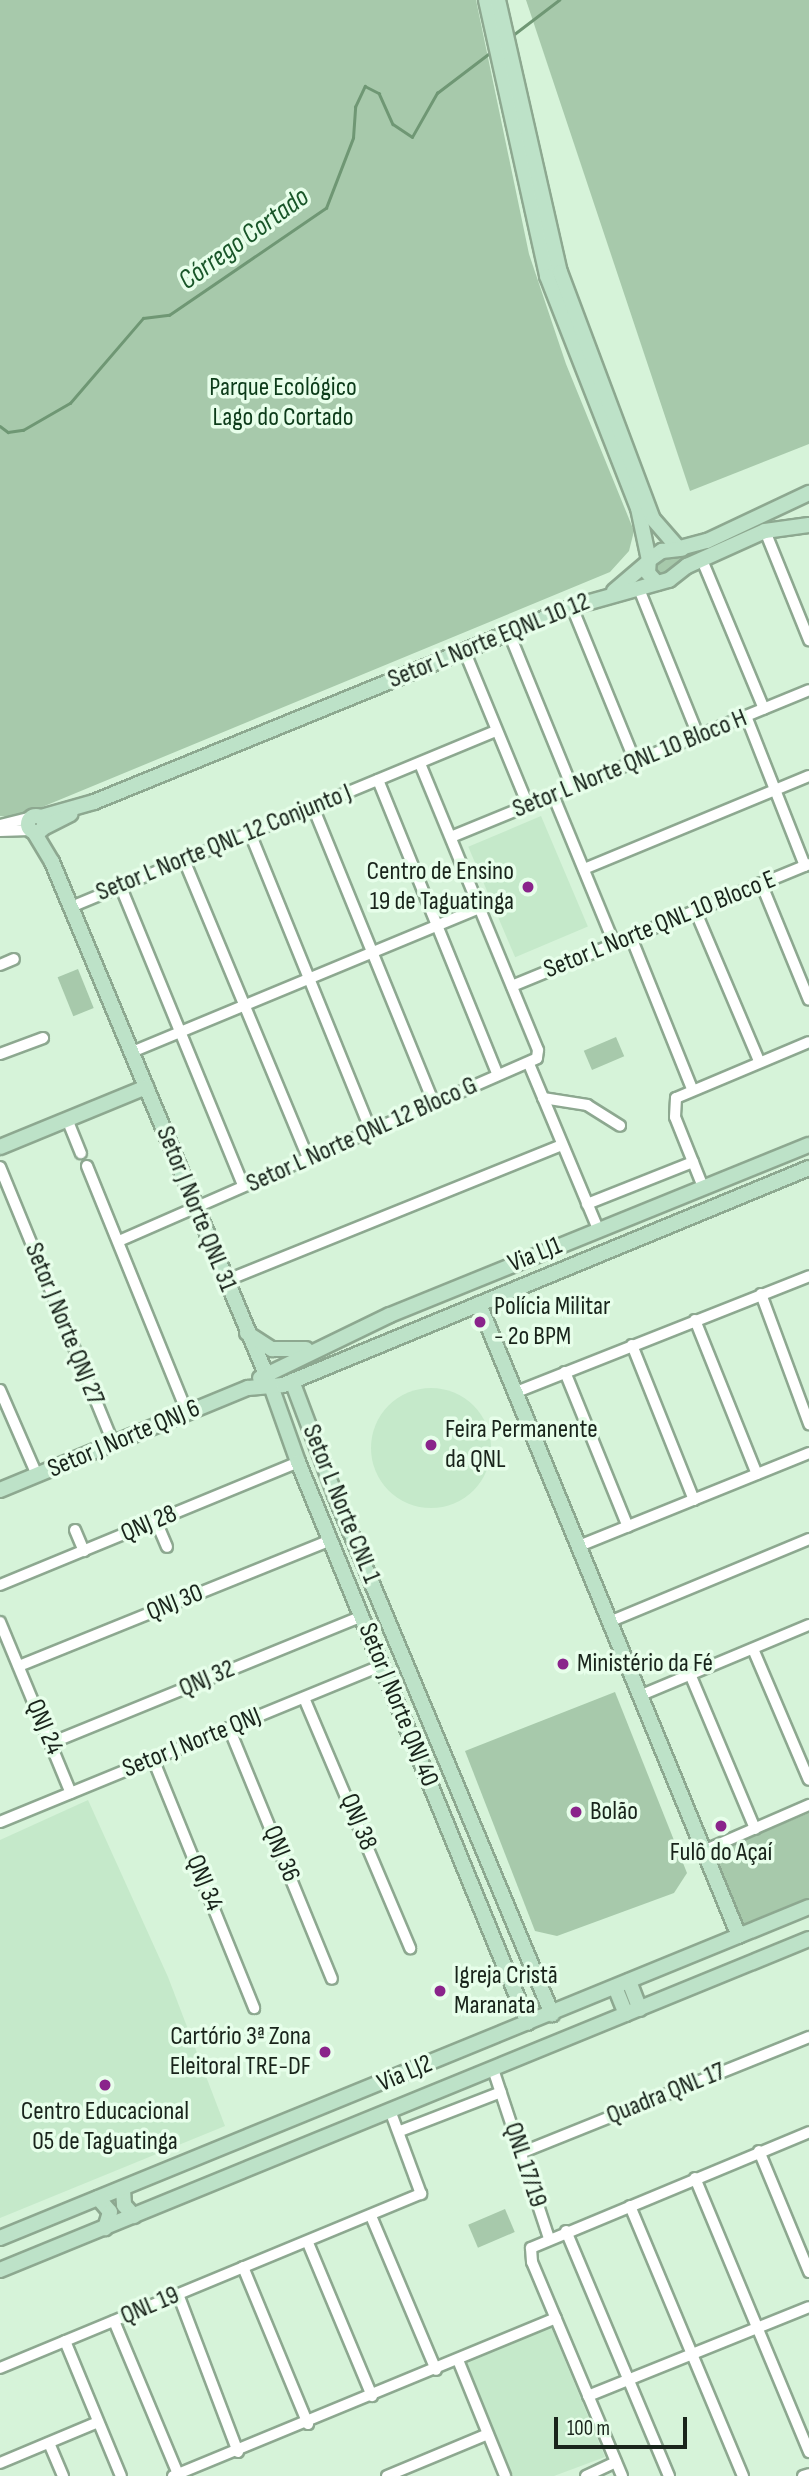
<!DOCTYPE html>
<html>
<head>
<meta charset="utf-8">
<style>
  body { margin:0 }
  #map { position:relative; width:809px; height:2476px; overflow:hidden; background:#d6f3d9; font-family:"Sofia Sans Condensed",sans-serif }
  div>[style] { position:absolute }
  .built>* { inset:0; background:#c5e9ca; transform-origin:0 0 }
  .round { border-radius:50% }
  .green>* { inset:0; background:#a7c9ab; transform-origin:0 0 }
  .stream>* { height:2.5px; margin:-1.25px; padding:0 1.25px; transform-origin:1.25px; border-radius:1.25px; background:#6f9774 }
  .roads { filter:drop-shadow(2px 0 #8da890) drop-shadow(-2px 0 #8da890) drop-shadow(0 2px #8da890) drop-shadow(0 -2px #8da890) }
  .street>* { height:10px; margin:-5px; padding:0 5px; transform-origin:5px; border-radius:5px; background:#fff }
  .secondary>* { height:14px; margin:-7px; padding:0 7px; transform-origin:7px; border-radius:7px; background:#bde2c8 }
  .secondary>.ring { margin:-7px; padding:0; box-sizing:content-box; background:none; border:14px solid #bde2c8; border-radius:50% }
  .dots>* { width:19px; height:19px; translate:-50% -50%; box-sizing:border-box; border:4px solid #e7feea; border-radius:50% }
  span { translate:-50% -50%; white-space:nowrap; text-align:center; line-height:1.15; -webkit-text-stroke:7px #e7feea; paint-order:stroke }
  .park-label { font-size:26px; color:#0c3b19 }
  .street-label { font-size:26px; color:#19241b }
  .poi-label { font-size:26px; color:#19241b }
  .right { translate:-100% -50%; text-align:right }
  .left { translate:0 -50%; text-align:left }
  .water-label { font-size:28px; color:#195629; font-style:italic }
  .scale { position:absolute; left:554px; top:2417px; width:133px; height:32px; box-sizing:border-box; border:4px solid #19241b; border-top:0; padding-left:9px; font-size:21px; line-height:24px; white-space:nowrap; color:#19241b; -webkit-text-stroke:5px #e7feea; paint-order:stroke }
</style>
</head>
<body>
<div id="map">
  <div class="built">
    <div style="left:541px;top:816px;width:120px;height:79px;rotate:67deg"></div>
    <div class="round" style="left:371px;top:1388px;width:120px;height:120px"></div>
    <div style="clip-path:polygon(88px 1800px,168px 1977px,225px 2126px,0 2218px,0 1840px)"></div>
    <div style="clip-path:polygon(549px 2322px,605px 2457px,554px 2476px,507px 2476px,459px 2359px)"></div>
  </div>
  <div class="green">
    <div style="clip-path:polygon(0 0,476px 0,529px 254px,566px 364px,634px 531px,629px 551px,610px 572px,18px 817px,0 816px)"></div>
    <div style="clip-path:polygon(526px 0,809px 0,809px 444px,690px 491px)"></div>
    <div style="clip-path:polygon(666px 554px,682px 554px,684px 562px,674px 573px,655px 576px,650px 564px)"></div>
    <div style="left:78px;top:969px;width:42px;height:22px;rotate:68deg"></div>
    <div style="left:616px;top:1037px;width:21px;height:35px;rotate:67deg"></div>
    <div style="clip-path:polygon(615px 1692px,687px 1873px,674px 1893px,557px 1936px,535px 1931px,465px 1751px)"></div>
    <div style="clip-path:polygon(809px 1813px,809px 1899px,741px 1926px,711px 1854px)"></div>
    <div style="left:505px;top:2209px;width:25px;height:40px;rotate:67deg"></div>
  </div>
  <div class="stream">
    <div style="left:513px;top:35px;width:58px;rotate:-37.3deg"></div>
    <div style="left:0;top:426px;width:10px;rotate:37deg"></div>
    <div style="left:8px;top:432px;width:15px;rotate:-8deg"></div>
    <div style="left:23px;top:430px;width:54px;rotate:-29.9deg"></div>
    <div style="left:70px;top:403px;width:112px;rotate:-49.3deg"></div>
    <div style="left:143px;top:318px;width:26px;rotate:-7deg"></div>
    <div style="left:169px;top:315px;width:190px;rotate:-34.3deg"></div>
    <div style="left:326px;top:208px;width:75px;rotate:-68.9deg"></div>
    <div style="left:353px;top:138px;width:31px;rotate:-86deg"></div>
    <div style="left:355px;top:107px;width:23px;rotate:-65deg"></div>
    <div style="left:365px;top:86px;width:16px;rotate:27deg"></div>
    <div style="left:379px;top:93px;width:34px;rotate:66deg"></div>
    <div style="left:393px;top:124px;width:23px;rotate:34deg"></div>
    <div style="left:412px;top:137px;width:51px;rotate:-60.4deg"></div>
    <div style="left:437px;top:93px;width:68px;rotate:-37.2deg"></div>
  </div>
  <div class="roads">
    <div class="street">
      <div style="left:765px;top:531px;width:118px;rotate:68deg"></div>
      <div style="left:702px;top:560px;width:161px;rotate:67.4deg"></div>
      <div style="left:639px;top:589px;width:157px;rotate:68deg"></div>
      <div style="left:572px;top:607px;width:166px;rotate:67.8deg"></div>
      <div style="left:509px;top:633px;width:166px;rotate:67.8deg"></div>
      <div style="left:464px;top:650px;width:168px;rotate:67.6deg"></div>
      <div style="left:746px;top:716px;width:161px;rotate:68.5deg"></div>
      <div style="left:378px;top:780px;width:318px;rotate:67.9deg"></div>
      <div style="left:553px;top:795px;width:160px;rotate:67.6deg"></div>
      <div style="left:313px;top:807px;width:320px;rotate:67.8deg"></div>
      <div style="left:0;top:825px;width:30px;rotate:-14deg"></div>
      <div style="left:0;top:831px;width:30px;rotate:-2deg"></div>
      <div style="left:250px;top:833px;width:319px;rotate:67.9deg"></div>
      <div style="left:451px;top:837px;width:387px;rotate:-22.3deg"></div>
      <div style="left:184px;top:860px;width:320px;rotate:67.4deg"></div>
      <div style="left:584px;top:869px;width:243px;rotate:-22.5deg"></div>
      <div style="left:761px;top:883px;width:126px;rotate:67.7deg"></div>
      <div style="left:120px;top:885px;width:324px;rotate:67.7deg"></div>
      <div style="left:71px;top:907px;width:460px;rotate:-22.5deg"></div>
      <div style="left:695px;top:910px;width:164px;rotate:67deg"></div>
      <div style="left:631px;top:937px;width:164px;rotate:68.1deg"></div>
      <div style="left:0;top:965px;width:15px;rotate:-23deg"></div>
      <div style="left:512px;top:986px;width:321px;rotate:-22.3deg"></div>
      <div style="left:132px;top:1052px;width:377px;rotate:-22.5deg"></div>
      <div style="left:0;top:1054px;width:46px;rotate:-20.4deg"></div>
      <div style="left:529px;top:1064px;width:179px;rotate:67.3deg"></div>
      <div style="left:543px;top:1098px;width:45px;rotate:9deg"></div>
      <div style="left:587px;top:1105px;width:39px;rotate:32deg"></div>
      <div style="left:67px;top:1119px;width:37px;rotate:68deg"></div>
      <div style="left:87px;top:1166px;width:266px;rotate:67.9deg"></div>
      <div style="left:0;top:1167px;width:298px;rotate:67.7deg"></div>
      <div style="left:703px;top:1187px;width:75px;rotate:-111.8deg"></div>
      <div style="left:675px;top:1117px;width:19px;rotate:-87deg"></div>
      <div style="left:676px;top:1098px;width:144px;rotate:-22.8deg"></div>
      <div style="left:587px;top:1204px;width:114px;rotate:-21.6deg"></div>
      <div style="left:119px;top:1241px;width:456px;rotate:-23.6deg"></div>
      <div style="left:537px;top:1058px;width:8px;rotate:-83deg"></div>
      <div style="left:538px;top:1050px;width:310px;rotate:-112.4deg"></div>
      <div style="left:225px;top:1281px;width:363px;rotate:-22deg"></div>
      <div style="left:761px;top:1294px;width:139px;rotate:69.7deg"></div>
      <div style="left:695px;top:1320px;width:166px;rotate:68.1deg"></div>
      <div style="left:632px;top:1345px;width:167px;rotate:68.2deg"></div>
      <div style="left:565px;top:1372px;width:167px;rotate:67.9deg"></div>
      <div style="left:0;top:1390px;width:93px;rotate:66.5deg"></div>
      <div style="left:514px;top:1393px;width:317px;rotate:-21.6deg"></div>
      <div style="left:156px;top:1521px;width:28px;rotate:67deg"></div>
      <div style="left:75px;top:1530px;width:23px;rotate:67deg"></div>
      <div style="left:579px;top:1546px;width:248px;rotate:-22deg"></div>
      <div style="left:0;top:1585px;width:322px;rotate:-22.4deg"></div>
      <div style="left:0;top:1622px;width:185px;rotate:67.5deg"></div>
      <div style="left:609px;top:1622px;width:217px;rotate:-22.5deg"></div>
      <div style="left:753px;top:1649px;width:142px;rotate:66.9deg"></div>
      <div style="left:19px;top:1666px;width:336px;rotate:-22deg"></div>
      <div style="left:690px;top:1674px;width:168px;rotate:67.2deg"></div>
      <div style="left:639px;top:1696px;width:184px;rotate:-22.7deg"></div>
      <div style="left:304px;top:1698px;width:272px;rotate:67deg"></div>
      <div style="left:229px;top:1728px;width:271px;rotate:67.7deg"></div>
      <div style="left:51px;top:1743px;width:336px;rotate:-22.2deg"></div>
      <div style="left:153px;top:1759px;width:269px;rotate:67.9deg"></div>
      <div style="left:0;top:1822px;width:414px;rotate:-22.3deg"></div>
      <div style="left:703px;top:1851px;width:116px;rotate:-23.5deg"></div>
      <div style="left:493px;top:2069px;width:178px;rotate:71.7deg"></div>
      <div style="left:400px;top:2131px;width:108px;rotate:-21.1deg"></div>
      <div style="left:759px;top:2151px;width:131px;rotate:67.5deg"></div>
      <div style="left:523px;top:2152px;width:308px;rotate:-21.9deg"></div>
      <div style="left:695px;top:2178px;width:297px;rotate:67.4deg"></div>
      <div style="left:630px;top:2206px;width:293px;rotate:67.3deg"></div>
      <div style="left:371px;top:2216px;width:167px;rotate:67.1deg"></div>
      <div style="left:566px;top:2231px;width:266px;rotate:67.2deg"></div>
      <div style="left:308px;top:2243px;width:166px;rotate:67.3deg"></div>
      <div style="left:243px;top:2267px;width:170px;rotate:67.5deg"></div>
      <div style="left:178px;top:2294px;width:169px;rotate:69.2deg"></div>
      <div style="left:114px;top:2321px;width:166px;rotate:67.3deg"></div>
      <div style="left:65px;top:2341px;width:146px;rotate:67.5deg"></div>
      <div style="left:458px;top:2360px;width:125px;rotate:67.9deg"></div>
      <div style="left:0;top:2368px;width:456px;rotate:-22.5deg"></div>
      <div style="left:421px;top:2194px;width:90px;rotate:-110.3deg"></div>
      <div style="left:588px;top:2396px;width:238px;rotate:-21.9deg"></div>
      <div style="left:49px;top:2443px;width:36px;rotate:67deg"></div>
      <div style="left:0;top:2463px;width:106px;rotate:-22.7deg"></div>
      <div style="left:173px;top:2476px;width:414px;rotate:-22.4deg"></div>
      <div style="left:387px;top:2476px;width:109px;rotate:-22.6deg"></div>
      <div style="left:586px;top:2476px;width:33px;rotate:-25deg"></div>
      <div style="left:622px;top:2476px;width:232px;rotate:-112.8deg"></div>
      <div style="left:532px;top:2262px;width:14px;rotate:-94deg"></div>
      <div style="left:531px;top:2248px;width:301px;rotate:-22.6deg"></div>
      <div style="left:803px;top:2476px;width:6px;rotate:-18deg"></div>
    </div>
    <div class="secondary">
      <div style="left:486px;top:0;width:283px;rotate:77.5deg"></div>
      <div style="left:547px;top:276px;width:249px;rotate:68.6deg"></div>
      <div style="left:638px;top:508px;width:53px;rotate:78.1deg"></div>
      <div style="left:498px;top:0;width:279px;rotate:77.2deg"></div>
      <div style="left:560px;top:272px;width:264px;rotate:69.4deg"></div>
      <div style="left:653px;top:519px;width:37px;rotate:49deg"></div>
      <div style="left:680px;top:548px;width:28px;rotate:-15deg"></div>
      <div style="left:707px;top:541px;width:113px;rotate:-25.2deg"></div>
      <div style="left:657px;top:583px;width:13px;rotate:-132deg"></div>
      <div style="left:648px;top:573px;width:13px;rotate:-86deg"></div>
      <div style="left:649px;top:560px;width:16px;rotate:-35deg"></div>
      <div style="left:662px;top:551px;width:20px;rotate:-6deg"></div>
      <div style="left:614px;top:591px;width:43px;rotate:-40.3deg"></div>
      <div class="ring" style="left:28px;top:816px;width:2px;height:2px"></div>
      <div style="left:41px;top:817px;width:55px;rotate:-15.8deg"></div>
      <div style="left:94px;top:802px;width:516px;rotate:-22.19deg"></div>
      <div style="left:572px;top:607px;width:101px;rotate:-15.6deg"></div>
      <div style="left:669px;top:580px;width:23px;rotate:-38deg"></div>
      <div style="left:687px;top:566px;width:85px;rotate:-24.2deg"></div>
      <div style="left:765px;top:531px;width:44px;rotate:-7.8deg"></div>
      <div style="left:43px;top:828px;width:31px;rotate:-27deg"></div>
      <div style="left:34px;top:832px;width:35px;rotate:59deg"></div>
      <div style="left:52px;top:862px;width:568px;rotate:67.32deg"></div>
      <div style="left:271px;top:1386px;width:81px;rotate:70.4deg"></div>
      <div style="left:298px;top:1462px;width:606px;rotate:67.71deg"></div>
      <div style="left:0;top:1147px;width:158px;rotate:-22.3deg"></div>
      <div style="left:479px;top:1304px;width:683px;rotate:67.64deg"></div>
      <div style="left:247px;top:1333px;width:30px;rotate:33deg"></div>
      <div style="left:272px;top:1349px;width:34px"></div>
      <div style="left:260px;top:1378px;width:144px;rotate:-25.9deg"></div>
      <div style="left:390px;top:1315px;width:452px;rotate:-22.1deg"></div>
      <div style="left:292px;top:1381px;width:122px;rotate:69.3deg"></div>
      <div style="left:335px;top:1495px;width:563px;rotate:67.31deg"></div>
      <div style="left:0;top:1490px;width:268px;rotate:-22.4deg"></div>
      <div style="left:248px;top:1388px;width:35px;rotate:-5deg"></div>
      <div style="left:283px;top:1385px;width:569px;rotate:-22.42deg"></div>
      <div style="left:629px;top:1981px;width:30px;rotate:69deg"></div>
      <div style="left:615px;top:1987px;width:29px;rotate:68deg"></div>
      <div style="left:123px;top:2190px;width:15px;rotate:86deg"></div>
      <div style="left:124px;top:2205px;width:15px;rotate:48deg"></div>
      <div style="left:98px;top:2198px;width:18px;rotate:49deg"></div>
      <div style="left:110px;top:2212px;width:17px;rotate:107deg"></div>
      <div style="left:0;top:2238px;width:874px;rotate:-22.25deg"></div>
      <div style="left:0;top:2270px;width:874px;rotate:-22.25deg"></div>
    </div>
  </div>
  <div class="dots">
    <div style="left:528px;top:887px;background:#8a248b"></div>
    <div style="left:480px;top:1322px;background:#8a248b"></div>
    <div style="left:431px;top:1445px;background:#8a248b"></div>
    <div style="left:563px;top:1664px;background:#8a248b"></div>
    <div style="left:576px;top:1812px;background:#8a248b"></div>
    <div style="left:721px;top:1826px;background:#8a248b"></div>
    <div style="left:440px;top:1991px;background:#8a248b"></div>
    <div style="left:325px;top:2052px;background:#8a248b"></div>
    <div style="left:105px;top:2085px;background:#8a248b"></div>
  </div>
  <div class="park-label">
    <span style="left:283px;top:403px">Parque Ecológico<br>Lago do Cortado</span>
  </div>
  <div class="street-label">
    <span style="left:489px;top:641px;rotate:-22deg">Setor L Norte EQNL 10 12</span>
    <span style="left:630px;top:764px;rotate:-22deg">Setor L Norte QNL 10 Bloco H</span>
    <span style="left:224px;top:843px;rotate:-22deg">Setor L Norte QNL 12 Conjunto J</span>
    <span style="left:660px;top:925px;rotate:-22deg">Setor L Norte QNL 10 Bloco E</span>
    <span style="left:362px;top:1135px;rotate:-24deg">Setor L Norte QNL 12 Bloco G</span>
    <span style="left:196px;top:1209px;rotate:68deg">Setor J Norte QNL 31</span>
    <span style="left:535px;top:1255px;rotate:-22deg">Via LJ1</span>
    <span style="left:64px;top:1324px;rotate:68deg">Setor J Norte QNJ 27</span>
    <span style="left:124px;top:1439px;rotate:-23deg">Setor J Norte QNJ 6</span>
    <span style="left:341px;top:1504px;rotate:68deg">Setor L Norte CNL 1</span>
    <span style="left:149px;top:1524px;rotate:-23deg">QNJ 28</span>
    <span style="left:175px;top:1603px;rotate:-22deg">QNJ 30</span>
    <span style="left:207px;top:1679px;rotate:-23deg">QNJ 32</span>
    <span style="left:398px;top:1705px;rotate:68deg">Setor J Norte QNJ 40</span>
    <span style="left:44px;top:1727px;rotate:67deg">QNJ 24</span>
    <span style="left:192px;top:1743px;rotate:-22deg">Setor J Norte QNJ</span>
    <span style="left:358px;top:1822px;rotate:68deg">QNJ 38</span>
    <span style="left:281px;top:1854px;rotate:68deg">QNJ 36</span>
    <span style="left:204px;top:1883px;rotate:68deg">QNJ 34</span>
    <span style="left:405px;top:2074px;rotate:-23deg">Via LJ2</span>
    <span style="left:666px;top:2094px;rotate:-22deg">Quadra QNL 17</span>
    <span style="left:525px;top:2165px;rotate:72deg">QNL 17/19</span>
    <span style="left:150px;top:2306px;rotate:-23deg">QNL 19</span>
  </div>
  <div class="poi-label">
    <span class="right" style="left:514px;top:887px">Centro de Ensino<br>19 de Taguatinga</span>
    <span class="left" style="left:494px;top:1322px">Polícia Militar<br>- 2o BPM</span>
    <span class="left" style="left:445px;top:1445px">Feira Permanente<br>da QNL</span>
    <span class="left" style="left:577px;top:1664px">Ministério da Fé</span>
    <span class="left" style="left:590px;top:1812px">Bolão</span>
    <span style="left:721px;top:1853px">Fulô do Açaí</span>
    <span class="left" style="left:454px;top:1991px">Igreja Cristã<br>Maranata</span>
    <span class="right" style="left:311px;top:2052px">Cartório 3ª Zona<br>Eleitoral TRE-DF</span>
    <span style="left:105px;top:2127px">Centro Educacional<br>05 de Taguatinga</span>
  </div>
  <div class="water-label">
    <span style="left:244px;top:239px;rotate:-36deg">Córrego Cortado</span>
  </div>
  <div class="scale">100 m</div>
</div>
</body>
</html>
